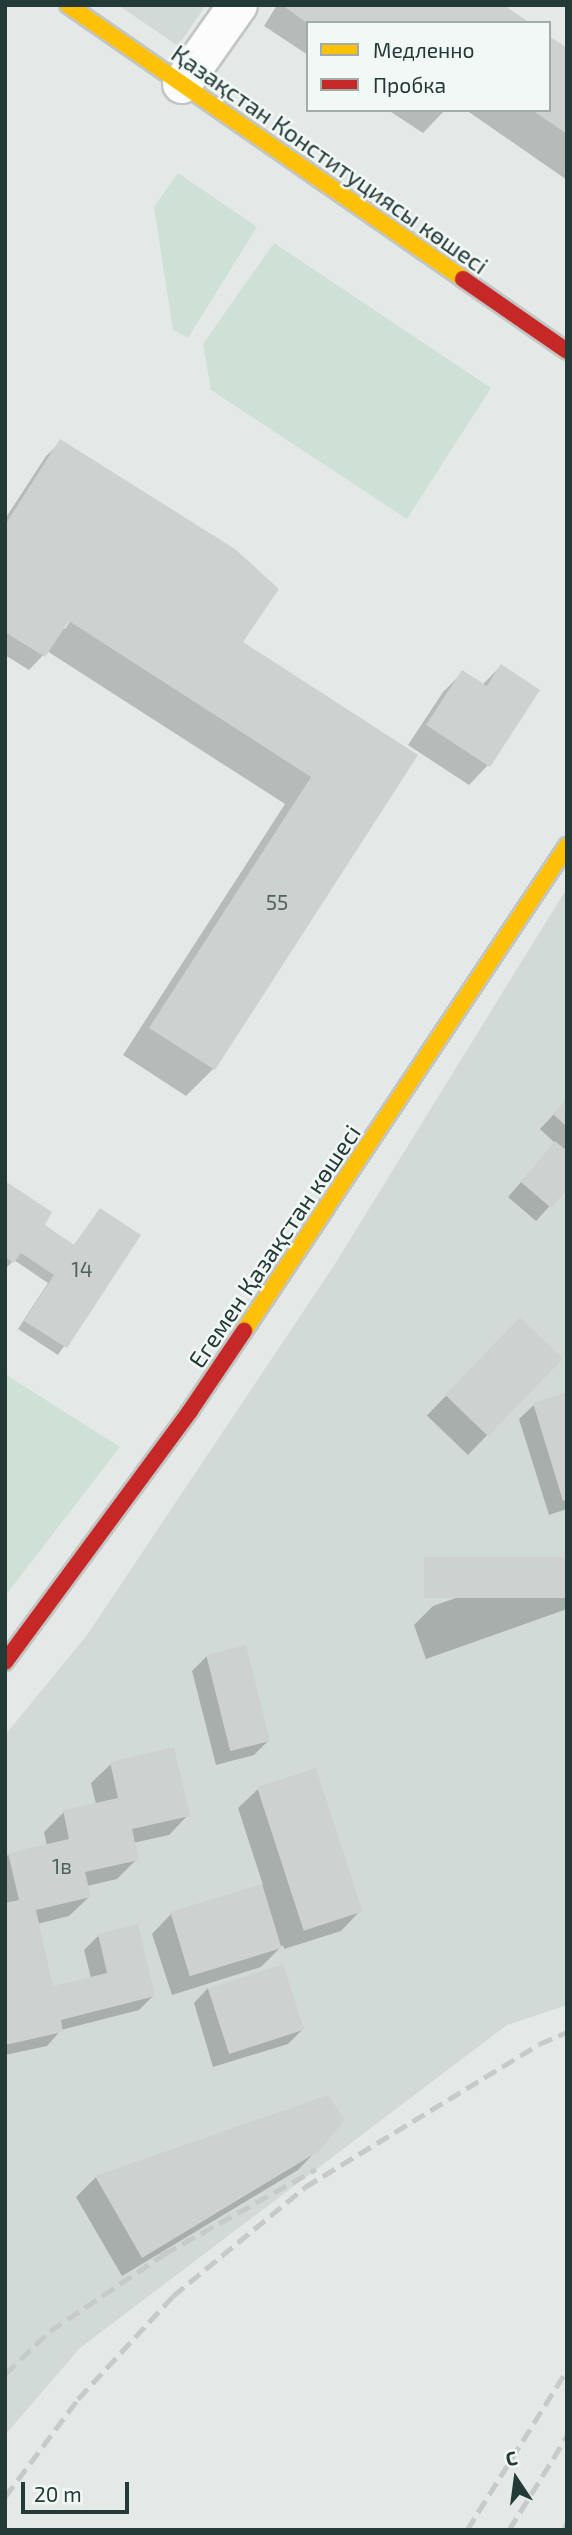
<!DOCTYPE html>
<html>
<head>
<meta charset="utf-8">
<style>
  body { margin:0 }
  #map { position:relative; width:572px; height:2535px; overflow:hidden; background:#e4e9e7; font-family:"Exo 2",sans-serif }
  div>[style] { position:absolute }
  .built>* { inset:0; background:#d2dad7 }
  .green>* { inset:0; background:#cfe1d6 }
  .shadow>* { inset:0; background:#0003; transform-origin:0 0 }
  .building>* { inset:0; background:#cdd2d0; transform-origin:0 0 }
  .roads { filter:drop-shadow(2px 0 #c1c6c4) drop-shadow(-2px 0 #c1c6c4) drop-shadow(0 2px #c1c6c4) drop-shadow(0 -2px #c1c6c4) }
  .street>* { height:38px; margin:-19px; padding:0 19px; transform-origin:19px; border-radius:19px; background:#fbfcfb }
  .slow>* { height:16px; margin:-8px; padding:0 8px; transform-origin:8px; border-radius:8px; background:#ffc107 }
  .jam>* { height:16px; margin:-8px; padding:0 8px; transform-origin:8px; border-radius:8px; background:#c62828 }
  .rail>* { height:5px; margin-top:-2.5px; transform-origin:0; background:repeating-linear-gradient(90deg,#c7caca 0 14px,transparent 0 21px) }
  span { translate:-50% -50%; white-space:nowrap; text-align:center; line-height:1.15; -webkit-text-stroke:5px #f2f8f6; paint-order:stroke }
  .number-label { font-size:21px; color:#4f615e }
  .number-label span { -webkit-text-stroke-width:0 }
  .street-label { font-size:24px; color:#243a37 }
  .frame { position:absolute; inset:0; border:7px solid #243a37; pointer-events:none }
  .legend { position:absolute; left:306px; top:21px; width:245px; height:91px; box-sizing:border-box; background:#f2f8f6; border:2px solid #a0acaa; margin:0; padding:9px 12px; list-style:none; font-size:21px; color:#243a37 }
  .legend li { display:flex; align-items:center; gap:14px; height:35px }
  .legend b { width:35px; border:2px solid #a0acaa }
  .north { position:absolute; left:481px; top:2444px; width:70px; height:70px; -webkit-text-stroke:5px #f2f8f6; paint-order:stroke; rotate:347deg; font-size:19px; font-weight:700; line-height:28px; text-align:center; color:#243a37 }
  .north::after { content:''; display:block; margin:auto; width:24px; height:32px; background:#243a37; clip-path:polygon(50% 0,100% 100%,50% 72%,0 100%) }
  .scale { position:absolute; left:21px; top:2482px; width:108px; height:32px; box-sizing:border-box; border:4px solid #243a37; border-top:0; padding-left:9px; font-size:21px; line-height:24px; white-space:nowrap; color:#243a37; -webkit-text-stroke:5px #f2f8f6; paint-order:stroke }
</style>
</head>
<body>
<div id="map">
  <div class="built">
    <div style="clip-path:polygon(118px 5px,206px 5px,178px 46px)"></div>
    <div style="clip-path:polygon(567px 888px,567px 2005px,507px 2025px,80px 2348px,5px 2435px,5px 1735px,87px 1635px,333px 1267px)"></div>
  </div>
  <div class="green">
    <div style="clip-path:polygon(178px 173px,257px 227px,188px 338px,173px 330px,154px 207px)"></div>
    <div style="clip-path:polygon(274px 243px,491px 388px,407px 519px,211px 390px,203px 344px)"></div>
    <div style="clip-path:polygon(5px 1374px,120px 1447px,5px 1596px)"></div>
  </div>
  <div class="shadow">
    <div style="clip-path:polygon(277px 5px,501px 5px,308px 23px,308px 55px,264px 26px)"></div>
    <div style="clip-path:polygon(567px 50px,567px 180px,466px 110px,549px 110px)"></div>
    <div style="clip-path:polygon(388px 110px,445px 110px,423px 133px)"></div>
    <div style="clip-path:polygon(evenodd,61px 442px,240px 642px,416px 756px,214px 1068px,186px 1096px,123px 1055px,285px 804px,47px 651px,29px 670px,5px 655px,5px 519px,46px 456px,61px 442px,92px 587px,65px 629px,62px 627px,92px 587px)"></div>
    <div style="clip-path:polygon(501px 666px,488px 765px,469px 785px,408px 745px,443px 692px,463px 672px,482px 685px)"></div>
    <div style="clip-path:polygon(567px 1100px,567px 1187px,536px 1221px,508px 1197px,555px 1143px,540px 1129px)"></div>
    <div style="clip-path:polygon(5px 1183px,43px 1225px,73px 1246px,100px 1210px,139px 1235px,58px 1355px,18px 1329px,48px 1283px,14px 1260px,5px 1269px)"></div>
    <div style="left:520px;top:1319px;width:57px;height:134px;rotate:44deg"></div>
    <div style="clip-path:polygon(567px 1394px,567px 1509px,549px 1515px,519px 1419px,534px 1405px)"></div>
    <div style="clip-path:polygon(567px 1559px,567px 1609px,426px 1659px,414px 1625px,433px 1606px)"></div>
    <div style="clip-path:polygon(207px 1656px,268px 1741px,254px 1755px,216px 1765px,192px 1671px)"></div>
    <div style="clip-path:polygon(111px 1764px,188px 1815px,169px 1835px,133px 1843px,137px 1859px,117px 1879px,87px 1886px,89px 1897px,69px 1916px,37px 1924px,51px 1988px,91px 1978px,84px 1950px,98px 1936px,153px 1996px,139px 2010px,61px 2030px,47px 2046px,5px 2055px,5px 1858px,9px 1854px,47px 1846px,44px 1832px,64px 1812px,96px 1804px,91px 1783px)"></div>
    <div style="clip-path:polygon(258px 1789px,360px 1911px,341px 1931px,284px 1949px,283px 1945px,261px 1967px,172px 1995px,152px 1934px,171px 1914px,263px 1885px,238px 1808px)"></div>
    <div style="clip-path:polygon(208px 1988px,302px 2030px,288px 2044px,213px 2067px,194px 2003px)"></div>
    <div style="clip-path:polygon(318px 2149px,298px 2170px,122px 2276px,76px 2197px,96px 2177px)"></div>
  </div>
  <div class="building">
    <div style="clip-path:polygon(282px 5px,504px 5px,530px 23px,307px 23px)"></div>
    <div style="clip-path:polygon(549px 36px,567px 48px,567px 134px,532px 110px,549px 110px)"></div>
    <div style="clip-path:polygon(60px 439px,235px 549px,279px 589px,243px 642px,418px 755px,215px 1070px,149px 1028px,311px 777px,69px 621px,45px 657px,5px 632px,5px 525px)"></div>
    <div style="clip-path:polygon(501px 664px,540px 690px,490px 767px,426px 725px,462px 670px,487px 686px)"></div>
    <div style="clip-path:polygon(567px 1099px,567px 1127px,553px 1114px)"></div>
    <div style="clip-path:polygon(555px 1141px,567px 1151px,567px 1190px,551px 1208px,521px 1182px)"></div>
    <div style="clip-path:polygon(5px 1181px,52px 1212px,45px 1225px,74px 1245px,100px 1208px,141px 1235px,67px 1348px,24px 1321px,54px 1275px,21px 1253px,14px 1263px,5px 1257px)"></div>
    <div style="left:520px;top:1317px;width:60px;height:108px;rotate:44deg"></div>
    <div style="clip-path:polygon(567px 1392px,567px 1500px,563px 1501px,533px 1403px)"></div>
    <div style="left:567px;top:1557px;width:41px;height:143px;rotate:90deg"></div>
    <div style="left:246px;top:1645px;width:99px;height:41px;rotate:76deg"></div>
    <div style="clip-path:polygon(174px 1747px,190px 1816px,132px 1829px,139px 1860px,85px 1872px,91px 1897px,36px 1910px,53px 1986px,107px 1973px,98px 1934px,138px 1924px,155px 1996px,61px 2020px,63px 2032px,5px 2045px,5px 1903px,19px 1900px,8px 1853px,69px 1839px,63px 1810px,118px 1798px,110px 1762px)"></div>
    <div style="left:316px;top:1768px;width:151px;height:62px;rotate:72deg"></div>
    <div style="left:262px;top:1884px;width:67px;height:96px;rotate:73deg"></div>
    <div style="left:283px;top:1964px;width:69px;height:79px;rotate:72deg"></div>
    <div style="clip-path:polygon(328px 2095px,345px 2120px,319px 2151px,142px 2258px,95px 2176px)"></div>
  </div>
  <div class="roads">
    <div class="street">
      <div style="left:182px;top:84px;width:97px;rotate:-54.7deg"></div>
    </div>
    <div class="slow">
      <div style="left:68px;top:5px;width:481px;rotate:34.7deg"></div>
      <div style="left:244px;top:1331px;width:583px;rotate:-56.34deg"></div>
    </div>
    <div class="jam">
      <div style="left:463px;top:279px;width:126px;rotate:34.7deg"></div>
      <div style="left:5px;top:1662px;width:312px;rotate:-53.6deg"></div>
      <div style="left:190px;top:1411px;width:97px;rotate:-56deg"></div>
    </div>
  </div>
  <div class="rail">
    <div style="left:5px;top:2374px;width:62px;rotate:-43.7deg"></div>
    <div style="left:50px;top:2331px;width:138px;rotate:-34deg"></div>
    <div style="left:164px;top:2254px;width:174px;rotate:-29.2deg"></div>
    <div style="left:5px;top:2497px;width:122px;rotate:-53.3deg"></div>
    <div style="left:78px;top:2399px;width:140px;rotate:-47.3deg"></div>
    <div style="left:173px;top:2296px;width:171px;rotate:-39.5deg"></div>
    <div style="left:305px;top:2187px;width:274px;rotate:-31.4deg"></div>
    <div style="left:539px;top:2044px;width:30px;rotate:-23deg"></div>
    <div style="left:467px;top:2530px;width:189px;rotate:-58deg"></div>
    <div style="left:509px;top:2530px;width:110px;rotate:-58.3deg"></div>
    <div style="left:564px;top:2530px;width:8px;rotate:-67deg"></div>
  </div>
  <div class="number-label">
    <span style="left:277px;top:902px">55</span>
    <span style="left:82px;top:1269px">14</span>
    <span style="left:62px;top:1866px">1в</span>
  </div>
  <div class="street-label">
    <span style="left:330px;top:159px;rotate:35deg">Қазақстан Конституциясы көшесі</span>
    <span style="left:274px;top:1246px;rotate:-56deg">Егемен Қазақстан көшесі</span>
  </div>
  <div class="frame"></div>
  <ul class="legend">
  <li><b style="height:9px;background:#ffc107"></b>Медленно</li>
  <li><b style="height:9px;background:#c62828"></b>Пробка</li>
  </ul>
  <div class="north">С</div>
  <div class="scale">20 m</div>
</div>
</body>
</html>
